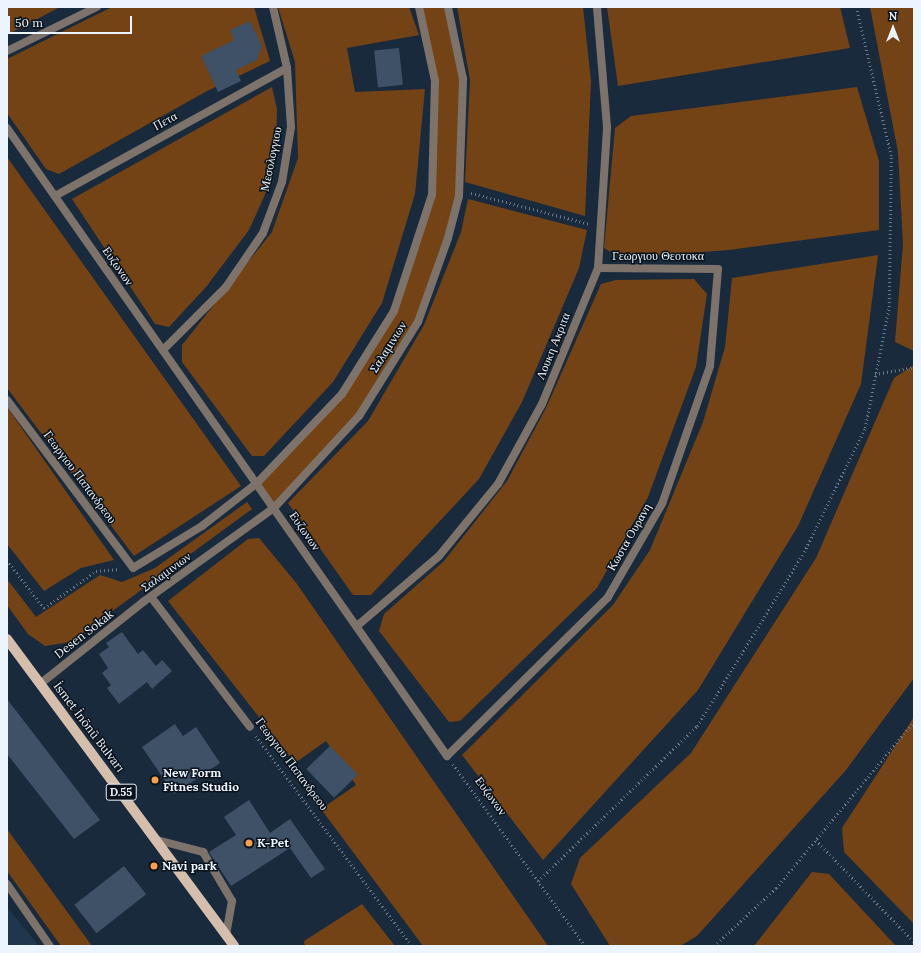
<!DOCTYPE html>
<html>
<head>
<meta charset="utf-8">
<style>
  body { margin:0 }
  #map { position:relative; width:921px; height:953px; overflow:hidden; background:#192a3d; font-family:Lora,serif }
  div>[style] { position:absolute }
  .built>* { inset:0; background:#1f364e }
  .green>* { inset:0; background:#734315 }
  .building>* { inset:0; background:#3e5166; transform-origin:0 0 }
  .path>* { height:2.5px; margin-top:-1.25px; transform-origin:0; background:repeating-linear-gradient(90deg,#6b7989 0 1px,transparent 0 4px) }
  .service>* { height:8px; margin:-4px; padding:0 4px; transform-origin:4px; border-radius:4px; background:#7e736b }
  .minor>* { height:8px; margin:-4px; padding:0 4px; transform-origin:4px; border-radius:4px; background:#7e736b }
  .primary>* { height:10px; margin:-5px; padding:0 5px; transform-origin:5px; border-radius:5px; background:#d5beac }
  .dots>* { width:11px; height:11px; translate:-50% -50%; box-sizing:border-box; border:2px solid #0a121a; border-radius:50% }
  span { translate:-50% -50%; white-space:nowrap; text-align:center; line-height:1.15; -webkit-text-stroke:3px #0a121a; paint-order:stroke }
  .shield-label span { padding:1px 3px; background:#0a121a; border:1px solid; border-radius:3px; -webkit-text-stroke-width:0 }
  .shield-label { font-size:11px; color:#ebf4ff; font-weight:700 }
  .street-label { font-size:12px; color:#ebf4ff }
  .poi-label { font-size:12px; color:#ebf4ff; font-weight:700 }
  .left { translate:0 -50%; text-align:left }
  .frame { position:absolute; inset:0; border:8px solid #ebf4ff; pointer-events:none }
  .north { position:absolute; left:873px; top:8px; width:40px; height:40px; -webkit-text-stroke:3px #0a121a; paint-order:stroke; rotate:0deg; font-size:11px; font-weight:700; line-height:16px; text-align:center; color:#ebf4ff }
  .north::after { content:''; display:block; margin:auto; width:14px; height:18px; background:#ebf4ff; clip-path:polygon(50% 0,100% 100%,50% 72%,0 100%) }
  .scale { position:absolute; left:8px; top:16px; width:124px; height:18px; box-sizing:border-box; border:2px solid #ebf4ff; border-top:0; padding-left:5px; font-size:12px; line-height:14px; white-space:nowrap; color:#ebf4ff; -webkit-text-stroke:3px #0a121a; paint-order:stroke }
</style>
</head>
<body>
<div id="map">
  <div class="built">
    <div style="clip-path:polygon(7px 907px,39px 946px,7px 946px)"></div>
  </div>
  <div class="green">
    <div style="clip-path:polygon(7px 7px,60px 7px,7px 35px)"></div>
    <div style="clip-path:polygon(112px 7px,254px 7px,270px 61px,207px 91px,59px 174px,46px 169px,7px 113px,7px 59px)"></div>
    <div style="clip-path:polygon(278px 7px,409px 7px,419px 35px,347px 48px,355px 92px,425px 89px,415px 194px,382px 303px,333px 382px,264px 456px,252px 456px,182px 362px,182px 345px,272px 232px,298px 158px,295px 62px)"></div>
    <div style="clip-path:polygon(419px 7px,448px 7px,463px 79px,459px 196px,418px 322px,359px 416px,274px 508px,257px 483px,342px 394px,394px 311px,432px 195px,435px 81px)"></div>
    <div style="clip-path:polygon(457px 7px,583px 7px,591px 81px,585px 216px,465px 182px,470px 80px)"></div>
    <div style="clip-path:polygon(607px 7px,840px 7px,850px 48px,618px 86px)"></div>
    <div style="clip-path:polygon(870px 7px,914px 7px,914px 351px,895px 342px,903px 244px,898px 152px)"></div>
    <div style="clip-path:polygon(272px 87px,277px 109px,276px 146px,267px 190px,249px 230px,206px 287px,169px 327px,155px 324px,72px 199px)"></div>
    <div style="clip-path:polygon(857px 87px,879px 161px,879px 230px,729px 250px,621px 258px,604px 248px,615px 128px,631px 116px)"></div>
    <div style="clip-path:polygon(7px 157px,241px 486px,134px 556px,7px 388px)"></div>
    <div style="clip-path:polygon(468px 199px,587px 230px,579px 268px,522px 402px,479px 479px,371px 595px,353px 595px,288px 503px,368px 421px,424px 325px,461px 232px)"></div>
    <div style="clip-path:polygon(878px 255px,861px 384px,798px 526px,698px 690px,543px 860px,462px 755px,613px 605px,650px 550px,703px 422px,725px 347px,732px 278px)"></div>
    <div style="clip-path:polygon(694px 279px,707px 294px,696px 367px,648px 497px,597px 588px,460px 721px,449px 722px,379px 631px,384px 614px,444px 561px,507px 481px,546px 408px,601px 284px,616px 280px)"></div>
    <div style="clip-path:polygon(914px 365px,914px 678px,846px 770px,697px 936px,680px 946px,610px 946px,571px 884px,580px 858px,691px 753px,816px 558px,894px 378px)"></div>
    <div style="clip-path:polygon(7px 407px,114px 560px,81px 568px,44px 591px,7px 544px)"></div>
    <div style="clip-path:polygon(247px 502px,252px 509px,70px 642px,45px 646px,28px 634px,7px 605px,7px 579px,36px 617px,100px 575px,122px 582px,155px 568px)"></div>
    <div style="clip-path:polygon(259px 538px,297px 584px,548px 946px,423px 946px,321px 809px,356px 785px,326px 741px,295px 763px,168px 601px,248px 539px)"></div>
    <div style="clip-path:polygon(914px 717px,914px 924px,844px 852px,842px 828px)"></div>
    <div style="clip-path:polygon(7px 829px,92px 946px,61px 946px,7px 871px)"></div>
    <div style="clip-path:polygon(812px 872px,829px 874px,896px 946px,754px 946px)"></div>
    <div style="clip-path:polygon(362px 904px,395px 946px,305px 946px,304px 941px)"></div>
  </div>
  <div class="building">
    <div style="clip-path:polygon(250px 21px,262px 46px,257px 60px,236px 70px,241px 81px,218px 92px,201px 56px,234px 40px,230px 30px)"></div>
    <div style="left:399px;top:48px;width:37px;height:25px;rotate:84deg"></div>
    <div style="clip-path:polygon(122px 632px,138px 654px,143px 650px,156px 666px,162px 660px,172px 671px,152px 689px,147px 682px,119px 704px,107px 688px,111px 685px,102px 673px,108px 668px,99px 654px,109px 647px,106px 643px)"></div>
    <div style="clip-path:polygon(7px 699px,100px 820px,74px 839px,7px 754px)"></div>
    <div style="clip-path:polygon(175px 724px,183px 736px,196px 727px,220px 763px,174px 794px,142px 747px)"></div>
    <div style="left:330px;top:746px;width:40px;height:33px;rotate:46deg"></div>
    <div style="clip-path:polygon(249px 800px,270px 833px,290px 819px,325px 869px,311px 878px,290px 848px,231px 886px,209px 852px,236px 835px,224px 817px)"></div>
    <div style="left:124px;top:866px;width:36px;height:63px;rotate:52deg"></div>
  </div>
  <div class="path">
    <div style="left:471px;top:193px;width:123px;rotate:14.6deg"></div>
    <div style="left:875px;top:374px;width:40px;rotate:-10deg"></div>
    <div style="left:7px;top:560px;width:61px;rotate:52.4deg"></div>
    <div style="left:44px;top:608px;width:64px;rotate:-35.4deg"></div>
    <div style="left:96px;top:571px;width:23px;rotate:-5deg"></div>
    <div style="left:256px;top:736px;width:262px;rotate:53.4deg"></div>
    <div style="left:453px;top:764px;width:225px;rotate:54deg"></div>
    <div style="left:816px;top:840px;width:141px;rotate:46.1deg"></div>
    <div style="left:538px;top:881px;width:222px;rotate:-44.3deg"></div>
    <div style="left:697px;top:726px;width:204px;rotate:-58.4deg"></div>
    <div style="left:804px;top:552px;width:138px;rotate:-63.8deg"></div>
    <div style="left:865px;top:428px;width:123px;rotate:-78.8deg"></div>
    <div style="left:889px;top:307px;width:151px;rotate:-89.2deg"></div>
    <div style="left:891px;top:156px;width:153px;rotate:-103.2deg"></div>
    <div style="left:714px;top:946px;width:85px;rotate:-43.1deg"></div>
    <div style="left:776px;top:888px;width:217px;rotate:-50.4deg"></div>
  </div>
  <div class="service">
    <div style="left:157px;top:840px;width:48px;rotate:14.6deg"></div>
    <div style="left:203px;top:852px;width:57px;rotate:59.4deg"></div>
    <div style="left:232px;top:901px;width:35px;rotate:100deg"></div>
  </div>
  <div class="minor">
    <div style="left:7px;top:51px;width:100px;rotate:-26.1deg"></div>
    <div style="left:7px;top:128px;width:767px;rotate:54.98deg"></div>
    <div style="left:447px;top:756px;width:226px;rotate:-44.6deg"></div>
    <div style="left:608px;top:597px;width:108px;rotate:-59.9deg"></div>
    <div style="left:662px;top:504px;width:146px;rotate:-70.8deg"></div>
    <div style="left:710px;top:366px;width:97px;rotate:-85.3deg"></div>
    <div style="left:718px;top:269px;width:120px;rotate:-179.5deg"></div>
    <div style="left:55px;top:196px;width:265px;rotate:-28.9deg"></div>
    <div style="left:163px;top:350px;width:89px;rotate:-45deg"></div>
    <div style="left:226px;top:287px;width:65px;rotate:-55.6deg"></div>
    <div style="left:263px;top:233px;width:54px;rotate:-69.6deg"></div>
    <div style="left:282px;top:182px;width:56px;rotate:-80.7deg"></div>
    <div style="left:291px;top:127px;width:59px;rotate:-93.9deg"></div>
    <div style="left:287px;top:68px;width:63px;rotate:-102.9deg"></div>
    <div style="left:7px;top:400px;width:210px;rotate:53.1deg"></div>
    <div style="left:133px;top:568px;width:81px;rotate:-31.3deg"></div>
    <div style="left:202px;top:526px;width:70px;rotate:-38deg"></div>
    <div style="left:257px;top:483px;width:123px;rotate:-46.3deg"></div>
    <div style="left:342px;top:394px;width:98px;rotate:-57.9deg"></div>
    <div style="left:394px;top:311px;width:122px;rotate:-71.9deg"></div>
    <div style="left:432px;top:195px;width:114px;rotate:-88.5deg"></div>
    <div style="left:435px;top:81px;width:76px;rotate:-102.2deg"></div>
    <div style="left:151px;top:597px;width:163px;rotate:52.7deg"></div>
    <div style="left:357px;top:626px;width:108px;rotate:-40.5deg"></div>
    <div style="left:439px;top:556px;width:93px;rotate:-50.7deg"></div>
    <div style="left:498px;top:484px;width:91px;rotate:-61.2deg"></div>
    <div style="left:542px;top:404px;width:147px;rotate:-67.6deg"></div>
    <div style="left:598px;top:268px;width:141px;rotate:-86.3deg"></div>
    <div style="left:607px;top:127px;width:120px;rotate:-94.8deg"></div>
    <div style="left:40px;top:684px;width:132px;rotate:-38.5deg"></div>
    <div style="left:143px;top:602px;width:161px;rotate:-35.7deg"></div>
    <div style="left:274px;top:508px;width:125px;rotate:-47.3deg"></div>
    <div style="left:359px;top:416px;width:111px;rotate:-57.9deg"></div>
    <div style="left:418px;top:322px;width:89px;rotate:-70.3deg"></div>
    <div style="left:448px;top:238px;width:43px;rotate:-75.3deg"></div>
    <div style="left:459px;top:196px;width:117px;rotate:-88deg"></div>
    <div style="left:463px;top:79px;width:74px;rotate:-101.8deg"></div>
    <div style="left:7px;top:884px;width:75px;rotate:55.3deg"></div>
  </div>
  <div class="primary">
    <div style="left:7px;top:639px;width:382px;rotate:53.5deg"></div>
  </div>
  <div class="dots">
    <div style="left:155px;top:780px;background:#f99f4d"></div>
    <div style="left:249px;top:843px;background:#f99f4d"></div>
    <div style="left:154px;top:866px;background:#f99f4d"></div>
  </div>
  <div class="shield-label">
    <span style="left:121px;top:792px">D.55</span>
  </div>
  <div class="street-label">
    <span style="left:165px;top:121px;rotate:-29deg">Πετα</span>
    <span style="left:271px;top:159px;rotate:-78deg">Μεσολογγιου</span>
    <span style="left:658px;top:256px">Γεωργιου Θεοτοκα</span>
    <span style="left:118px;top:266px;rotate:55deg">Ευζωνων</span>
    <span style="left:553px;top:346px;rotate:-68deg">Λουκη Ακριτα</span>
    <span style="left:388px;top:347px;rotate:-58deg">Σαλαμινιων</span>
    <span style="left:80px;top:477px;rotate:53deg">Γεωργιου Παπανδρεου</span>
    <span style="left:305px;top:531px;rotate:55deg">Ευζωνων</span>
    <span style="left:629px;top:537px;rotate:-60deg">Κωστα Ουρανη</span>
    <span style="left:166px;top:572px;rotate:-36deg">Σαλαμινιων</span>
    <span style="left:84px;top:634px;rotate:-38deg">Desen Sokak</span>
    <span style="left:89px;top:727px;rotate:53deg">İsmet İnönü Bulvarı</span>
    <span style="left:292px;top:764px;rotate:53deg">Γεωργιου Παπανδρεου</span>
    <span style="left:491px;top:796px;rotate:54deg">Ευζωνων</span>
  </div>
  <div class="poi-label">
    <span class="left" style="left:163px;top:780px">New Form<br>Fitnes Studio</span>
    <span class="left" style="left:257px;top:843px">K-Pet</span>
    <span class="left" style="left:162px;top:866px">Navi park</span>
  </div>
  <div class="frame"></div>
  <div class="north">N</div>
  <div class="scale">50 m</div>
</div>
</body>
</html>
